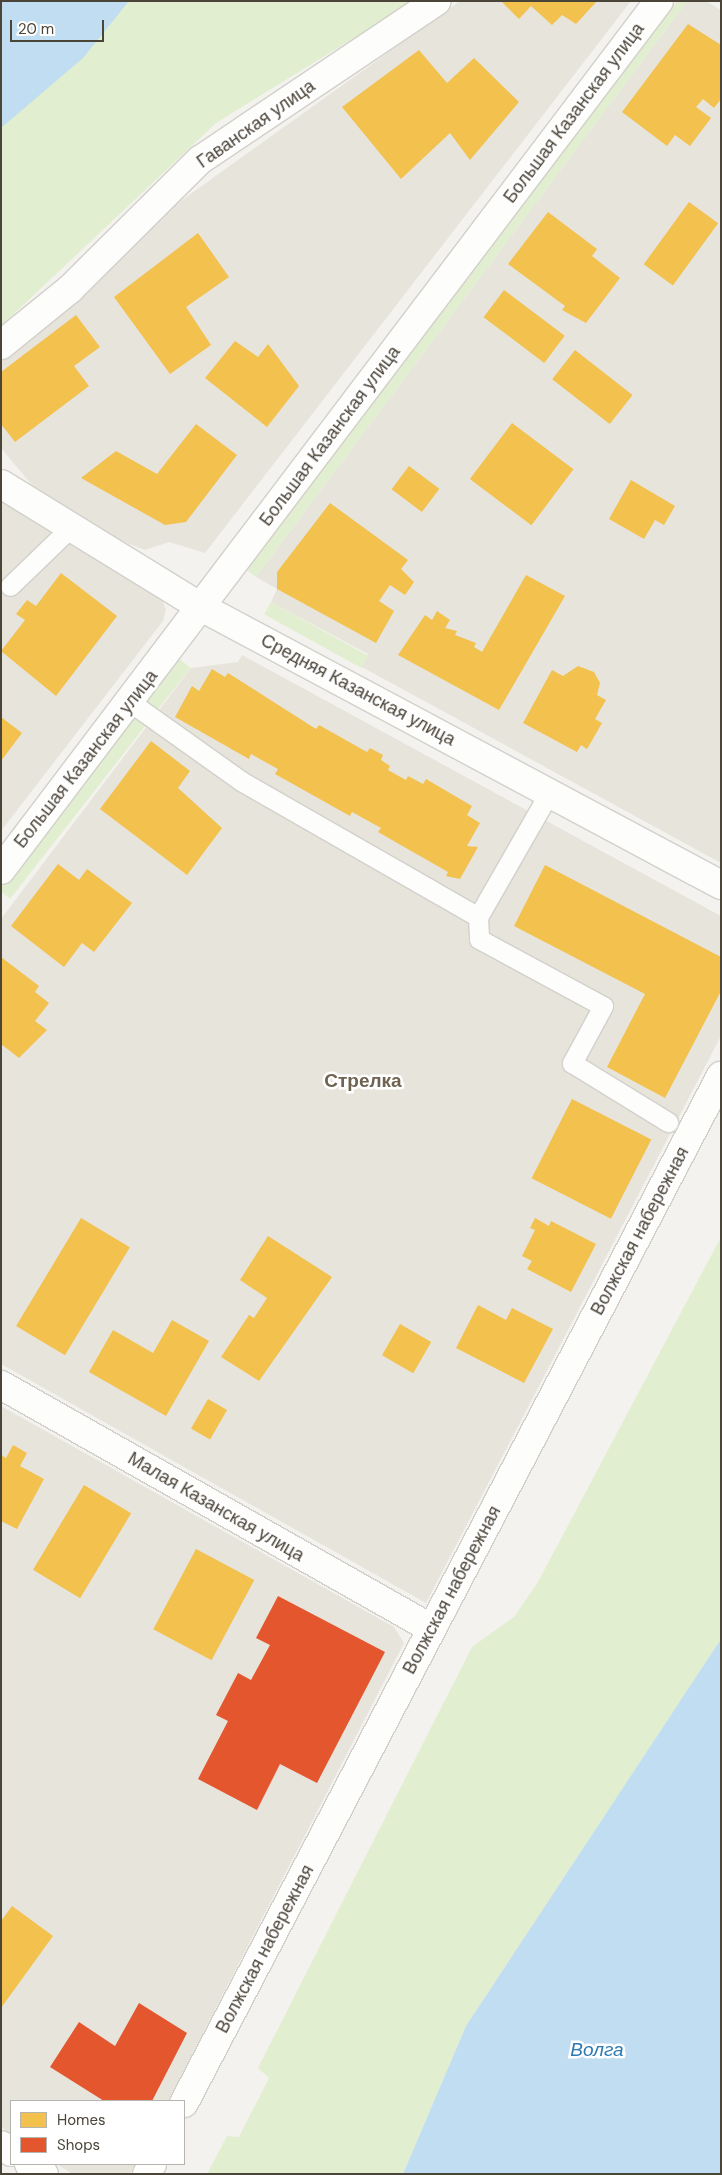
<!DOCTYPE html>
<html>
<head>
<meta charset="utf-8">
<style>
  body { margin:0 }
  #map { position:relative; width:722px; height:2175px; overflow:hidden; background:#f4f2ee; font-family:"DM Sans",sans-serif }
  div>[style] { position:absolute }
  .residential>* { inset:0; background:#e7e4dc }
  .green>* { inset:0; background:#e1eecf; transform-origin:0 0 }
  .water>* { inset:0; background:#c0ddf1 }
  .homes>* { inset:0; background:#f2c14e; transform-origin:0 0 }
  .shops>* { inset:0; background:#e4572e }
  .roads { filter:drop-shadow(1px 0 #d2d0cb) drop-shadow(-1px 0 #d2d0cb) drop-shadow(0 1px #d2d0cb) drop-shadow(0 -1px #d2d0cb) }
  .service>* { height:19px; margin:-9.5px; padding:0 9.5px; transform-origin:9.5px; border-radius:9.5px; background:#fdfdfc }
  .minor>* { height:28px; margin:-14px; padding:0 14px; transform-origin:14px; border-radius:14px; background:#fdfdfc }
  span { translate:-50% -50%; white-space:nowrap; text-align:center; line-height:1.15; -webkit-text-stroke:5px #fff; paint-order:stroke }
  .street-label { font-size:18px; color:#4b4439 }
  .neighbourhood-label { font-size:19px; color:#6e6250; font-weight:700 }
  .water-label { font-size:19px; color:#2e7ab2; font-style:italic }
  .frame { position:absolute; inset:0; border:2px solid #4b4439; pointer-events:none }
  .legend { position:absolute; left:10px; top:2100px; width:175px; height:65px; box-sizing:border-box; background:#fff; border:1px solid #b7b4b0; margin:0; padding:6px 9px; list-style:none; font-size:15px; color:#4b4439 }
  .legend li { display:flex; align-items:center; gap:10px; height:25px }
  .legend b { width:25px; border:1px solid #b7b4b0 }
  .scale { position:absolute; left:10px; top:20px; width:94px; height:22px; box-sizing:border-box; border:2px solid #4b4439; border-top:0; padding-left:6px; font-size:15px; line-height:18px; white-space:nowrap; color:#4b4439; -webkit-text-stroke:4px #fff; paint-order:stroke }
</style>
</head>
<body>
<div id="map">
  <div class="residential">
    <div style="clip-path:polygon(460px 1px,631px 1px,205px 553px,169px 542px,145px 550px,109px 536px,42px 497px,1px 448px,1px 362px,171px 208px)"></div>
    <div style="clip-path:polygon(687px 1px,706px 1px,721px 10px,721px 863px,360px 666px,368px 654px,271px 602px,277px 589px,256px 577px)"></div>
    <div style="clip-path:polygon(1px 495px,161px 597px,166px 610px,163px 621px,1px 831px)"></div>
    <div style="clip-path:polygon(242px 655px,721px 916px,721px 1036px,426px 1603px,1px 1364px,1px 919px,191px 668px,238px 662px)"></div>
    <div style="clip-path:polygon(1px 1406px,394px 1627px,404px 1643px,168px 2101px,11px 2101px,11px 2134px,1px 2127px)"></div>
    <div style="clip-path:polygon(57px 2164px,135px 2164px,130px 2174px,72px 2174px)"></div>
  </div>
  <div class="green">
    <div style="clip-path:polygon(129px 1px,414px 1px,216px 123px,1px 326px,1px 128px)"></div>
    <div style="clip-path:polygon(677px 1px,687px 1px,256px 577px,245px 569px)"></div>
    <div style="left:271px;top:602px;width:111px;height:14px;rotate:29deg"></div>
    <div style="left:178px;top:658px;width:16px;height:293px;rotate:38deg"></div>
    <div style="clip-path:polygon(721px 1237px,721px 1639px,466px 2026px,403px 2174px,207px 2174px,227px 2136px,239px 2137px,269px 2078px,258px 2068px,472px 1647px,514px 1617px,538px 1582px)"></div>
  </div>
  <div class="water">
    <div style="clip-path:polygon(1px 1px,129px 1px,83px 58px,1px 128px)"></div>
    <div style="clip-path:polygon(721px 1639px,721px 2174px,403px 2174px,466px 2026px)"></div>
  </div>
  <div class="homes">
    <div style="clip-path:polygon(501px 1px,597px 1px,576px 24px,562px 15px,552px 25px,531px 6px,519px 19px)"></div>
    <div style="clip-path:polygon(688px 24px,721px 45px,721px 99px,714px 108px,703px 99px,696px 107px,711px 118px,690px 146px,675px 135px,667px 146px,622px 112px)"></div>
    <div style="clip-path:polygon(419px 50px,447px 83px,474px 58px,519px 102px,470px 160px,450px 133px,401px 179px,342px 107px)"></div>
    <div style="left:689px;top:202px;width:36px;height:77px;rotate:36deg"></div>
    <div style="clip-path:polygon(548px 212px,597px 249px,592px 256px,620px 278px,586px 323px,562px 310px,565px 306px,508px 264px)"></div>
    <div style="clip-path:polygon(198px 233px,229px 277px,186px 307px,211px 345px,170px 374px,114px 297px)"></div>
    <div style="left:504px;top:290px;width:76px;height:34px;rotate:37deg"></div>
    <div style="clip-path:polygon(76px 315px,100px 347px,74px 366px,89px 386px,15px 442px,1px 424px,1px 372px)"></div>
    <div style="clip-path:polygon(235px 341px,258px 357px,268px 344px,299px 386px,267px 427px,205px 378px)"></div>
    <div style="left:575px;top:350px;width:73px;height:37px;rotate:38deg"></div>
    <div style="left:512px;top:423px;width:77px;height:70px;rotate:37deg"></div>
    <div style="clip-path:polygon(196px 424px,237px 455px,186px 522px,165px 525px,81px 478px,116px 451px,157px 474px)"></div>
    <div style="left:409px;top:466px;width:38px;height:29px;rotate:37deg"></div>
    <div style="clip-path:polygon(631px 480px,675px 506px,664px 525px,655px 520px,644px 539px,609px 519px)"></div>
    <div style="clip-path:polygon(330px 503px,408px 560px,401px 569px,414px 582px,405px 595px,390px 585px,379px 601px,394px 611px,376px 643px,277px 589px,277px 572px)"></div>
    <div style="clip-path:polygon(61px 573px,117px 616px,56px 696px,1px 651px,25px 620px,16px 614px,27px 600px,36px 606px)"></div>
    <div style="clip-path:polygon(526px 575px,565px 596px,499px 710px,398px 655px,425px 615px,432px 620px,437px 611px,450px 620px,445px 628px,457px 631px,455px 635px,476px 643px,474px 647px,482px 652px)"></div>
    <div style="clip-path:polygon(578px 666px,594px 672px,600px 683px,597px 695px,606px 700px,595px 719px,602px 723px,587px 749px,581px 745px,577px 752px,523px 723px,552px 670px,563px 676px)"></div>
    <div style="clip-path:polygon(212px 669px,225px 677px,228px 673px,316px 729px,319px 725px,367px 752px,370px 748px,383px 755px,381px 760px,390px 766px,388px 770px,406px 780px,408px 776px,423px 784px,426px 779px,472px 806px,467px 815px,480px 823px,467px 846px,478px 847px,460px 879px,446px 876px,448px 872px,378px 832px,381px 828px,352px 812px,350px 816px,275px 774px,278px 769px,251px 754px,249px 759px,175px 717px,192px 686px,199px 691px)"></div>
    <div style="clip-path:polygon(1px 717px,22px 733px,1px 761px)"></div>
    <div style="clip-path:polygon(151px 741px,190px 771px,178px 788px,222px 828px,187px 875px,100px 809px)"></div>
    <div style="clip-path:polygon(58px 864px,79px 880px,87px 869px,132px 903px,94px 952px,82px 943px,64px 967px,11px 926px)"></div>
    <div style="clip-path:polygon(545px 865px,721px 957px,721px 991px,665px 1098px,607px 1067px,645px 994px,514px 926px)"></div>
    <div style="clip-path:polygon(1px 957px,39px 986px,35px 992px,49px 1003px,35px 1021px,47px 1030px,19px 1058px,1px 1044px)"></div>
    <div style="left:572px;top:1099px;width:89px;height:89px;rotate:27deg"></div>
    <div style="left:81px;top:1218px;width:57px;height:126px;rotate:31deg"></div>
    <div style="clip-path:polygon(535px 1218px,549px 1226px,551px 1221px,596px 1244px,571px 1292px,527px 1269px,532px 1261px,522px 1256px,535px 1230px,530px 1228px)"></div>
    <div style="clip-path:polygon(268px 1236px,332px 1277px,259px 1381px,221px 1357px,249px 1315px,254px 1318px,267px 1298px,240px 1280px)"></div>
    <div style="clip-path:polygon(478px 1305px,506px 1320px,512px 1308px,553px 1329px,524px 1383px,456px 1348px)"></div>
    <div style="clip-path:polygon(172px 1320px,209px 1341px,166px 1416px,89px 1372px,113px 1330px,153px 1353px)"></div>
    <div style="left:400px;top:1324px;width:36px;height:36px;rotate:30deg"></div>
    <div style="left:208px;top:1399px;width:22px;height:34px;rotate:30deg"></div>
    <div style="clip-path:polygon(13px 1445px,27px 1453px,20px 1466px,44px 1479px,17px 1529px,1px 1521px,1px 1455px,6px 1458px)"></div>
    <div style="left:84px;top:1485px;width:55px;height:99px;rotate:31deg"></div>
    <div style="left:196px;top:1549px;width:66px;height:91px;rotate:28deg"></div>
    <div style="clip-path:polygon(12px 1906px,53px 1936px,1px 2008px,1px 1921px)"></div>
  </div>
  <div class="shops">
    <div style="clip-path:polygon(278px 1596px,385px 1652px,317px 1783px,280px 1764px,257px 1810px,198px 1779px,228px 1721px,216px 1715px,238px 1673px,251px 1680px,270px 1645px,256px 1638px)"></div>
    <div style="clip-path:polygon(139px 2003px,187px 2033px,152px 2101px,104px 2101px,50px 2067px,79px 2022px,115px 2046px)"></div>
  </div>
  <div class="roads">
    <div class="service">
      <div style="left:10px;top:586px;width:82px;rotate:-44deg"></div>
      <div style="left:130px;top:702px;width:136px;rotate:35.4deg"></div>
      <div style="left:241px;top:781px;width:273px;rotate:29.8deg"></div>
      <div style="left:478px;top:917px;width:143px;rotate:-60.2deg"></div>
      <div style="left:478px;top:917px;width:22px;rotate:87deg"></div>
      <div style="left:479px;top:939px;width:141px;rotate:28.4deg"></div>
      <div style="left:603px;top:1006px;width:65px;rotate:118.5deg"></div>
      <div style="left:572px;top:1063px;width:113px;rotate:31.6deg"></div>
    </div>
    <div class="minor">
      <div style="left:1px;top:345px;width:89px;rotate:-39.1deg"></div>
      <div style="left:70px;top:289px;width:183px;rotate:-44.8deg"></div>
      <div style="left:200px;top:160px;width:285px;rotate:-33.9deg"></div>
      <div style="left:1px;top:484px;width:235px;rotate:31.6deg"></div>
      <div style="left:201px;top:607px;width:590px;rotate:28.13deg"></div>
      <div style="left:1px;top:870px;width:1090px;rotate:-52.87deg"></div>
      <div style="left:1px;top:1385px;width:495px;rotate:29.5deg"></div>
      <div style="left:184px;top:2103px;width:1159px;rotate:-62.4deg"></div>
      <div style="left:1px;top:2145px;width:12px;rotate:35deg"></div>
      <div style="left:29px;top:2164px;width:18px;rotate:34deg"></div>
      <div style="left:147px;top:2174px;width:11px;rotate:-63deg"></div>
    </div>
  </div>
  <div class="street-label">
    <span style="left:574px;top:113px;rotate:-53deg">Большая Казанская улица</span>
    <span style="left:256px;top:124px;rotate:-35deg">Гаванская улица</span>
    <span style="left:330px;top:436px;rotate:-53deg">Большая Казанская улица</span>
    <span style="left:358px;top:690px;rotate:28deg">Средняя Казанская улица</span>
    <span style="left:86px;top:759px;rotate:-52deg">Большая Казанская улица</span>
    <span style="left:640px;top:1231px;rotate:-62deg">Волжская набережная</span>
    <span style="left:216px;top:1507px;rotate:30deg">Малая Казанская улица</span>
    <span style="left:452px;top:1590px;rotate:-62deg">Волжская набережная</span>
    <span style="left:265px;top:1949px;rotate:-62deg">Волжская набережная</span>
  </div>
  <div class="neighbourhood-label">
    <span style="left:363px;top:1081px">Стрелка</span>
  </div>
  <div class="water-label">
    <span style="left:597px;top:2050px">Волга</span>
  </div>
  <div class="frame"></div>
  <ul class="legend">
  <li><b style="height:14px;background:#f2c14e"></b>Homes</li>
  <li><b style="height:14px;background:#e4572e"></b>Shops</li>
  </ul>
  <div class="scale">20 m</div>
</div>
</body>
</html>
